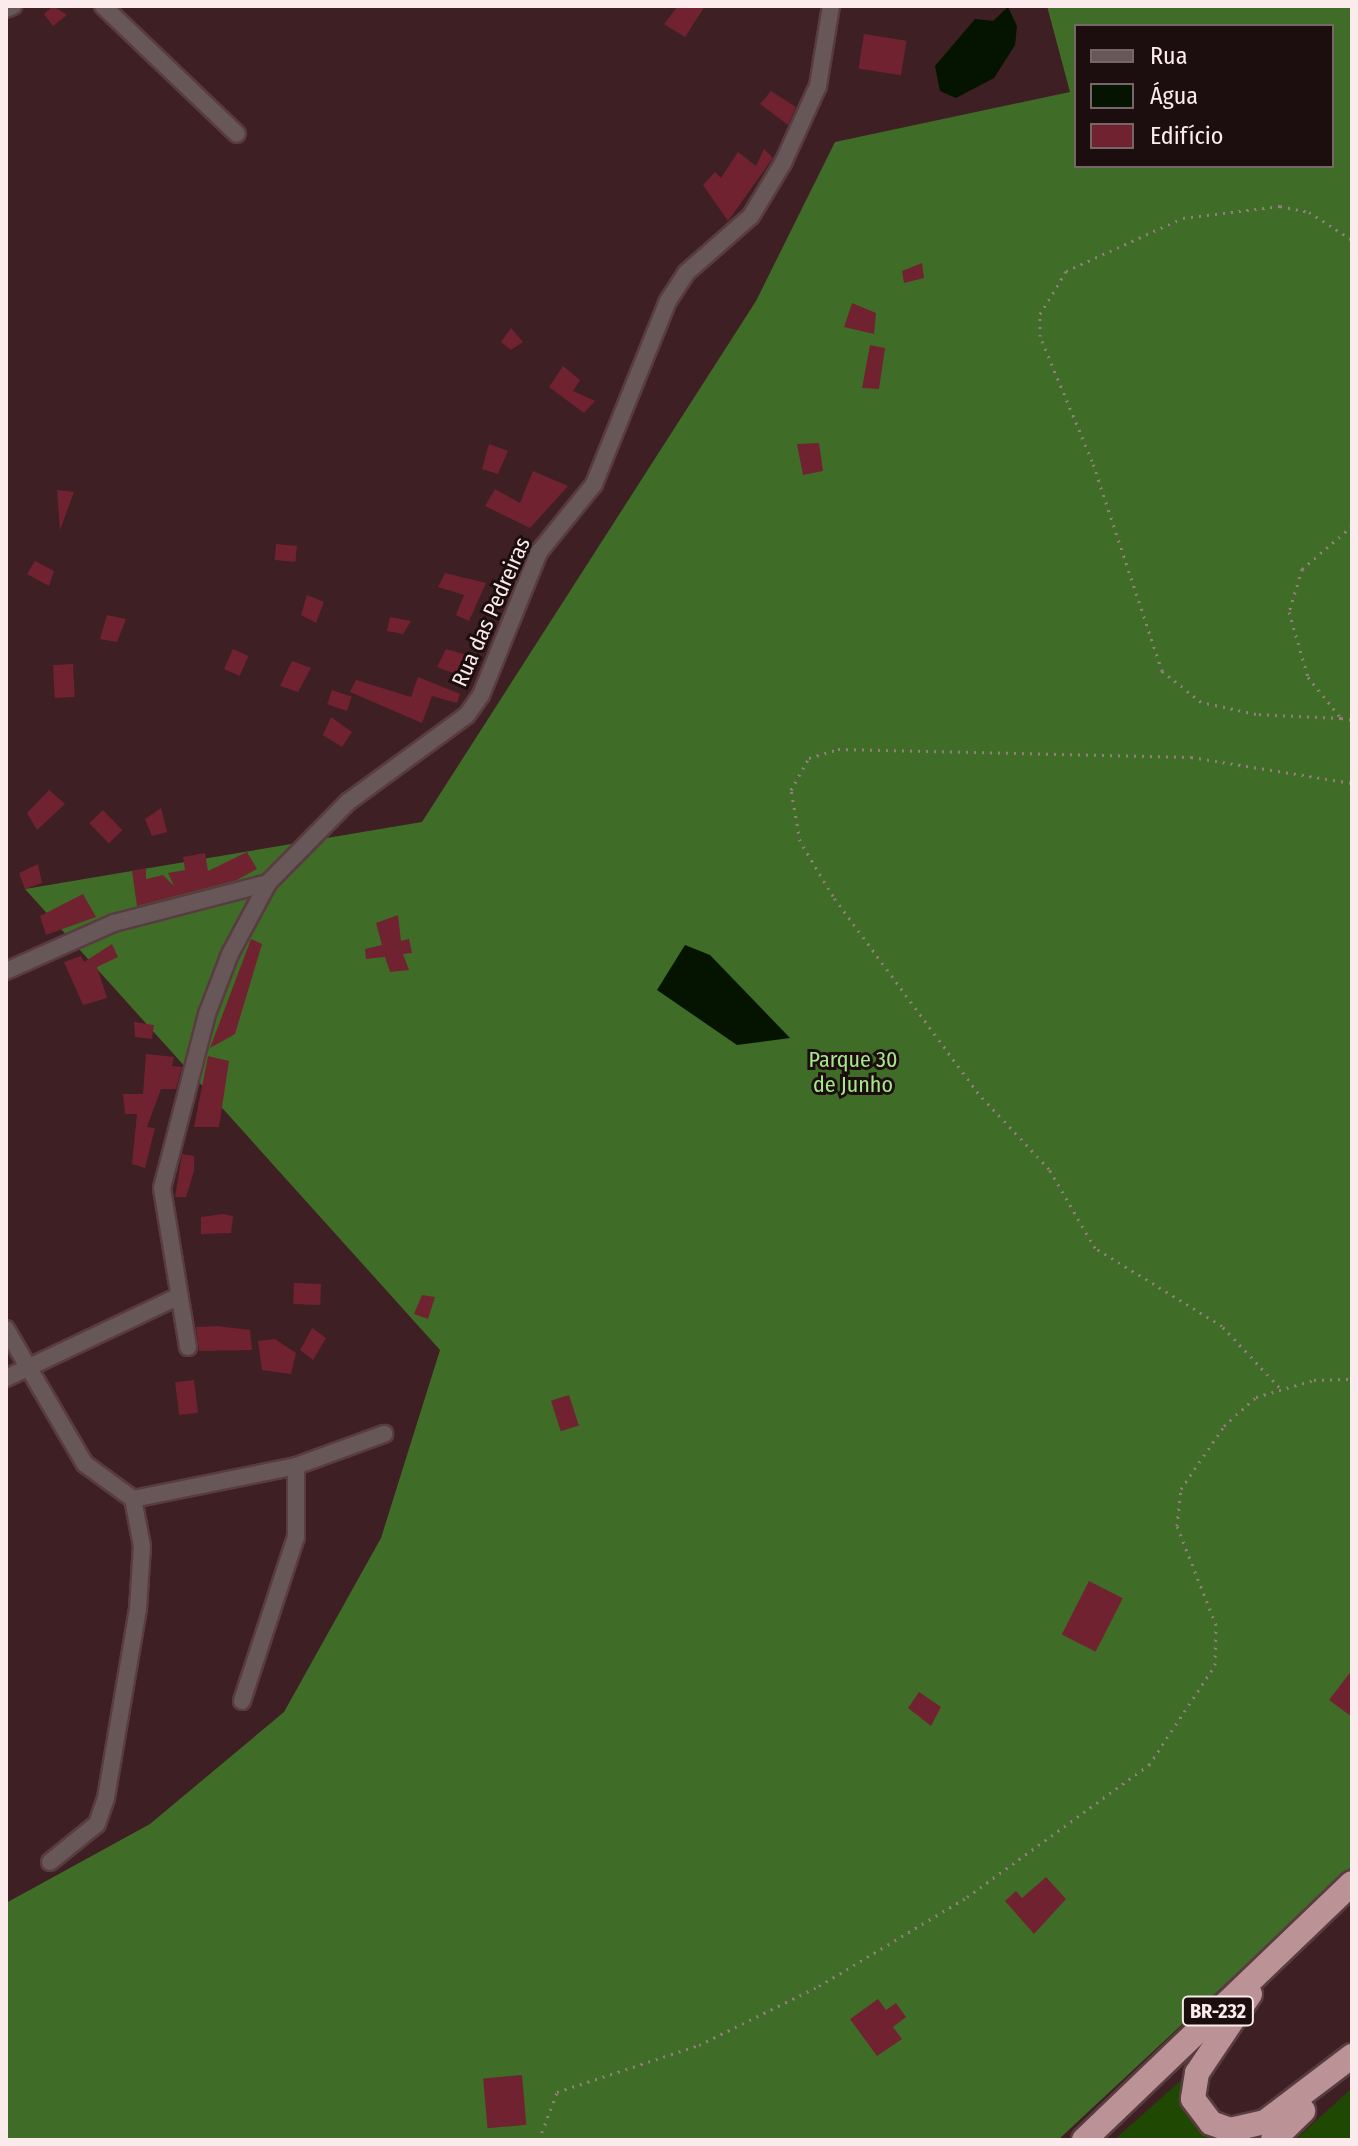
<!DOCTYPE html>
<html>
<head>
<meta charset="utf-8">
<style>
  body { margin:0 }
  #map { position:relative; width:1358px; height:2146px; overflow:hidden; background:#3e1f23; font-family:"Fira Sans Condensed",sans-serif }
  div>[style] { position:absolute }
  .green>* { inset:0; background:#1f4902 }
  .forest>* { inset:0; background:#3f6d28 }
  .water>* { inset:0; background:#051301 }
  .building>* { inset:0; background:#712231; transform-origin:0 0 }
  .path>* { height:3px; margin-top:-1.5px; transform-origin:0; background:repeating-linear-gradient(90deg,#957c7f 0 2px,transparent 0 8px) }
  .roads { filter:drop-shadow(2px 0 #593c3f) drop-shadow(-2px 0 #593c3f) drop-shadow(0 2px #593c3f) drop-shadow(0 -2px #593c3f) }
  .minor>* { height:16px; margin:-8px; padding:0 8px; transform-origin:8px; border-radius:8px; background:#675758 }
  .highway>* { height:24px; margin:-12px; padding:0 12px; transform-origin:12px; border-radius:12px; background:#bb9397 }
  span { translate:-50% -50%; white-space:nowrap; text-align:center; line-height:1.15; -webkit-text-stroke:6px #1c0e0f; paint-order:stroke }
  .shield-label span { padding:2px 6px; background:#1c0e0f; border:2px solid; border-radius:6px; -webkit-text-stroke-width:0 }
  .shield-label { font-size:20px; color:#fcebec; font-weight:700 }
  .street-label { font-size:22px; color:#fcebec }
  .park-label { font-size:22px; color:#a6e889 }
  .frame { position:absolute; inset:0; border:8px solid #fcebec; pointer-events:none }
  .legend { position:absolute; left:1074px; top:24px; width:260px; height:144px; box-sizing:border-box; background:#1c0e0f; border:2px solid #766667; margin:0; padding:10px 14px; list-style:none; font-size:24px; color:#fcebec }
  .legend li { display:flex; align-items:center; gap:16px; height:40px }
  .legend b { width:40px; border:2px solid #766667 }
</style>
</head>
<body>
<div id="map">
  <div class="green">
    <div style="clip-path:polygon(1196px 2067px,1183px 2111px,1216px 2140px,1114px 2140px)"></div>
    <div style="clip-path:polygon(1352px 2088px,1352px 2140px,1295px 2140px)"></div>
  </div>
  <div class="forest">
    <div style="clip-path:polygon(evenodd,1047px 6px,1352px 6px,1352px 1866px,1058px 2140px,6px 2140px,6px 1903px,150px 1824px,284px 1712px,381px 1538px,440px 1350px,25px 889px,422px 822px,756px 301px,835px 142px,1070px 92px,1047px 6px,1076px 26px,1332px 26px,1332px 166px,1076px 166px,1076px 26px)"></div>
  </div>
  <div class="water">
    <div style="clip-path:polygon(1008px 7px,1017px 26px,1015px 45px,994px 78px,956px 98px,940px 91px,935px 66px,975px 19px,993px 21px)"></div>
    <div style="clip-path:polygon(685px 945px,710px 955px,790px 1038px,737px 1045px,657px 990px)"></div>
  </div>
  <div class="building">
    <div style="clip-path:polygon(53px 6px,67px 15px,53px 26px,44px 14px)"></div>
    <div style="clip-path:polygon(678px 6px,705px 6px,685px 37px,664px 24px)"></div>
    <div style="left:864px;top:34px;width:43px;height:35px;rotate:9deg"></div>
    <div style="clip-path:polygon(771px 91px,796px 107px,788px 125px,760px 104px)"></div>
    <div style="clip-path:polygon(764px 149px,773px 158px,728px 221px,703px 185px,715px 172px,721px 178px,738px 152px,756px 166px)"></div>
    <div style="clip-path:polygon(922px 263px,924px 278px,904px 283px,902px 271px)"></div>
    <div style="clip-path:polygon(852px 303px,876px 313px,874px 334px,844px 327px)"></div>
    <div style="clip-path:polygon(511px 328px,523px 342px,511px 350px,501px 342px)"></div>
    <div style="clip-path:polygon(870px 345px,885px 348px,879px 389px,862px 388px)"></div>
    <div style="clip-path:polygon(563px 366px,580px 380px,573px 391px,595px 401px,584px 413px,549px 387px)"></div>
    <div style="clip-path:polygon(819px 443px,823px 471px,803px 475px,797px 444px)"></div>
    <div style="clip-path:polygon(489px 444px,508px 451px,498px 474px,482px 469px)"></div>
    <div style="clip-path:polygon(533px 471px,568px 486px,530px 528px,485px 506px,495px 489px,520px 503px)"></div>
    <div style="clip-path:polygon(57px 490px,74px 492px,60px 530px)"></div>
    <div style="left:276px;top:544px;width:21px;height:16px;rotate:5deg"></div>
    <div style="clip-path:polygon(35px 561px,54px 571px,49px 586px,27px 574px)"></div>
    <div style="clip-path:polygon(445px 573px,486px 583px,469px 621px,456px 615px,464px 595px,438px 587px)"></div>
    <div style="clip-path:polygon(307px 595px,324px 602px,316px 623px,301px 615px)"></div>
    <div style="clip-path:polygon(107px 615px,126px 619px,117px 642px,100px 639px)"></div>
    <div style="clip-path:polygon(390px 617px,411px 621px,403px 634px,387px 631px)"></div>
    <div style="left:233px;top:649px;width:17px;height:22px;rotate:24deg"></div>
    <div style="clip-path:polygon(446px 649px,473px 657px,464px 677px,437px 667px)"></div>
    <div style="clip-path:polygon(292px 661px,311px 668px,298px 692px,280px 686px)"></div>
    <div style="left:73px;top:664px;width:33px;height:20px;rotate:87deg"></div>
    <div style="clip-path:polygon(418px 677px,460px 694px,457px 703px,432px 696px,422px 723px,350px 692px,356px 680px,411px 697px)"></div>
    <div style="left:332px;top:690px;width:21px;height:15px;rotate:19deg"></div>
    <div style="clip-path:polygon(331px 717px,352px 732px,342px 747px,323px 735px)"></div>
    <div style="clip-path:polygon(49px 790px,65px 804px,37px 830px,27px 813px)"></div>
    <div style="clip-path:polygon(161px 808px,167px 832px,152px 836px,145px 819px)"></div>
    <div style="left:103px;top:810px;width:28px;height:19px;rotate:46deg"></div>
    <div style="clip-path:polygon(247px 852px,257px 869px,237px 880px,137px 906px,132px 871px,146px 868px,146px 879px,163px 875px,174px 886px,168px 873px,185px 870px,183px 857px,205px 853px,208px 871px)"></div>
    <div style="clip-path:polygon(38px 864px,42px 883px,25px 889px,19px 873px)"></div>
    <div style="clip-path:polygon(83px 894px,96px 917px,46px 935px,40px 916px)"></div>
    <div style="clip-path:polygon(398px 915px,401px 941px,409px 939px,412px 953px,403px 954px,409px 970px,390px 972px,385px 957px,366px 959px,365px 949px,382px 945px,376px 923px)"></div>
    <div style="clip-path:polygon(251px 939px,262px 944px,235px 1034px,210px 1048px)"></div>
    <div style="clip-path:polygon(112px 944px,118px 957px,97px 967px,107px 998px,83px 1005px,64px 962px,81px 956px,84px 962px)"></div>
    <div style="clip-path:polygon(134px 1022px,154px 1025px,152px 1039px,135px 1037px)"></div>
    <div style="clip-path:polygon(146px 1054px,174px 1057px,172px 1066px,182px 1067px,176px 1089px,161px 1089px,147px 1127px,155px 1128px,145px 1168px,132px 1164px,137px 1114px,125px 1114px,123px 1094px,143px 1094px)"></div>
    <div style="clip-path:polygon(208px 1056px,229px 1061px,219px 1127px,194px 1127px)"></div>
    <div style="clip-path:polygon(182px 1154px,194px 1156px,194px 1171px,186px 1197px,175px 1197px)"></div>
    <div style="clip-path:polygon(223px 1214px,233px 1216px,231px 1233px,201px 1234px,201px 1217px)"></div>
    <div style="left:294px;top:1283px;width:27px;height:21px;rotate:2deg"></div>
    <div style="clip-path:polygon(422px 1295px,435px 1297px,428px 1319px,414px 1314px)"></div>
    <div style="clip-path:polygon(217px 1326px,250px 1330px,252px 1350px,199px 1351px,196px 1327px)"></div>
    <div style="clip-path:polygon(312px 1328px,326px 1338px,313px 1360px,300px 1350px)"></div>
    <div style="clip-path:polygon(275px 1339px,296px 1353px,291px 1374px,262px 1370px,258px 1341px)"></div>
    <div style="left:194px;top:1380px;width:33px;height:19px;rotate:83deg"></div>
    <div style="left:569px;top:1395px;width:32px;height:19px;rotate:72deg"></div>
    <div style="left:1089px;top:1581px;width:38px;height:60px;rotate:27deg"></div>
    <div style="clip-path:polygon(1352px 1670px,1352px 1717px,1329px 1700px)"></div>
    <div style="clip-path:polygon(919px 1692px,941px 1707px,931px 1726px,908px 1708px)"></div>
    <div style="clip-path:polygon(1046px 1877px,1066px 1899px,1034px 1934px,1005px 1901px,1016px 1891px,1022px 1898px)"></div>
    <div style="clip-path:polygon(878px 1999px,886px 2010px,896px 2003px,906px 2017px,893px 2027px,902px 2039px,877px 2056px,850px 2019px)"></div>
    <div style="left:522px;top:2075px;width:50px;height:39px;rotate:85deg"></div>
  </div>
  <div class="path">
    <div style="left:1352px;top:526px;width:66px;rotate:139.3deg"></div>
    <div style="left:1302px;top:569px;width:45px;rotate:106.8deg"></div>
    <div style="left:1289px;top:612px;width:68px;rotate:73.7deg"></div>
    <div style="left:1308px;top:677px;width:53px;rotate:51.2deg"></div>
    <div style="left:1341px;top:718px;width:11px;rotate:10deg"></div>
    <div style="left:1341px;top:718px;width:85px;rotate:-177.3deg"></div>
    <div style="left:1256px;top:714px;width:56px;rotate:-167.7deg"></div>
    <div style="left:1201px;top:702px;width:50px;rotate:-141.5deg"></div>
    <div style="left:1162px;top:671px;width:221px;rotate:-108.4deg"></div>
    <div style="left:1092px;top:461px;width:135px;rotate:-112.6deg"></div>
    <div style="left:1040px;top:336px;width:22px;rotate:-90deg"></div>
    <div style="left:1040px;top:314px;width:50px;rotate:-58.8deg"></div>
    <div style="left:1066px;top:271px;width:128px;rotate:-24.4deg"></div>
    <div style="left:1183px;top:218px;width:98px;rotate:-7.1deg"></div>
    <div style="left:1280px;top:206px;width:30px;rotate:12deg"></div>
    <div style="left:1309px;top:212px;width:51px;rotate:33.1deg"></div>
    <div style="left:1279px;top:1387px;width:83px;rotate:-133.1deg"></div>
    <div style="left:1222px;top:1326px;width:149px;rotate:-148.4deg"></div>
    <div style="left:1095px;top:1248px;width:91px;rotate:-120.2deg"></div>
    <div style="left:1049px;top:1169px;width:104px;rotate:-133.1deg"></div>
    <div style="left:978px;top:1093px;width:245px;rotate:-126.4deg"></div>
    <div style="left:833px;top:896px;width:64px;rotate:-121deg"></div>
    <div style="left:800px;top:841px;width:52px;rotate:-100deg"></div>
    <div style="left:791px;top:790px;width:37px;rotate:-61deg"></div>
    <div style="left:809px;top:758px;width:30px;rotate:-17deg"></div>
    <div style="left:838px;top:749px;width:353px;rotate:1.3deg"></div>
    <div style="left:1191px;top:757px;width:163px;rotate:9.2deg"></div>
    <div style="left:539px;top:2140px;width:51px;rotate:-69.4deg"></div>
    <div style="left:557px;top:2092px;width:150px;rotate:-18.3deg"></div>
    <div style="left:699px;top:2045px;width:134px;rotate:-26.2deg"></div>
    <div style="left:819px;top:1986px;width:173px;rotate:-31deg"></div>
    <div style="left:967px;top:1897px;width:225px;rotate:-36deg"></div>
    <div style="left:1149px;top:1765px;width:120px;rotate:-56.6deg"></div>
    <div style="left:1215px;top:1665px;width:40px;rotate:-88.6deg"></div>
    <div style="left:1216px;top:1625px;width:106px;rotate:-111.5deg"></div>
    <div style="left:1177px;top:1526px;width:37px;rotate:-84deg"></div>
    <div style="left:1181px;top:1489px;width:76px;rotate:-55.7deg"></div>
    <div style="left:1224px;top:1426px;width:43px;rotate:-42.2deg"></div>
    <div style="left:1256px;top:1397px;width:60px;rotate:-16.3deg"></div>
    <div style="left:1314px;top:1380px;width:38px;rotate:-2deg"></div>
  </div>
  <div class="roads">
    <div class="minor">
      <div style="left:103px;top:6px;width:185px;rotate:43.7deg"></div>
      <div style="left:6px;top:9px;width:8px;rotate:-23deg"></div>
      <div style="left:6px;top:971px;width:118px;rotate:-24deg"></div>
      <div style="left:114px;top:923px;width:159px;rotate:-14.6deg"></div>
      <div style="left:6px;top:1329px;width:156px;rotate:59.7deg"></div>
      <div style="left:85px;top:1464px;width:59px;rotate:36.1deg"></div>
      <div style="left:133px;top:1499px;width:166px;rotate:-11.4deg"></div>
      <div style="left:296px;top:1466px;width:94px;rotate:-20deg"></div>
      <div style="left:188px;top:1347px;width:161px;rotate:-99.3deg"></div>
      <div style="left:162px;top:1188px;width:180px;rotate:-75.5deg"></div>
      <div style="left:207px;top:1014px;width:64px;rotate:-69deg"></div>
      <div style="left:230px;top:954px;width:81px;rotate:-61.8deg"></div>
      <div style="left:268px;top:883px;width:114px;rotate:-45.4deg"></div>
      <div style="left:348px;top:802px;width:147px;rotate:-36.2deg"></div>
      <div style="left:467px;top:715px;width:24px;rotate:-55deg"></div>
      <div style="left:481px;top:695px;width:154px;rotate:-67.9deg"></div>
      <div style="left:539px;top:552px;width:87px;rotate:-51deg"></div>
      <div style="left:594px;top:484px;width:197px;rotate:-68deg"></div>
      <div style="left:668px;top:301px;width:33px;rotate:-57deg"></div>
      <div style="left:686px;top:273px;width:86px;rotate:-41.2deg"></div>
      <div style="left:751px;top:216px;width:62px;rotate:-58.9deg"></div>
      <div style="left:783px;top:163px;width:85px;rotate:-65.6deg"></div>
      <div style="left:818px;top:86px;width:81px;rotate:-80.8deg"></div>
      <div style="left:6px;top:1378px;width:189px;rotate:-25.3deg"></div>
      <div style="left:242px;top:1701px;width:173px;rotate:-71.8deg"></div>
      <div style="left:296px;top:1537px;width:71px;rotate:-90deg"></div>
      <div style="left:50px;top:1862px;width:60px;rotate:-39deg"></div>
      <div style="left:97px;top:1824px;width:28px;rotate:-71deg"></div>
      <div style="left:106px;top:1798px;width:192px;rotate:-80.4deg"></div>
      <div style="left:138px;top:1609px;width:63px;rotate:-86.4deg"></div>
      <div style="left:142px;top:1546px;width:48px;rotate:-100.8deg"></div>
    </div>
    <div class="highway">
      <div style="left:1250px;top:1994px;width:95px;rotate:123.9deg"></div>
      <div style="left:1197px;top:2073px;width:26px;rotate:99deg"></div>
      <div style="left:1193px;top:2099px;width:30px;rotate:53deg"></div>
      <div style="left:1211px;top:2123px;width:20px;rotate:20deg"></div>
      <div style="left:1230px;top:2130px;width:36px;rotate:-13deg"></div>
      <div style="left:1265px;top:2122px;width:109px;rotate:-37.2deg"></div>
      <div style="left:1084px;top:2140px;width:371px;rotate:-43.8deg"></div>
      <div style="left:1273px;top:2140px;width:42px;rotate:-44deg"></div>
    </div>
  </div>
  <div class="shield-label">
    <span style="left:1218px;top:2011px">BR-232</span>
  </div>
  <div class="street-label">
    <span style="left:491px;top:612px;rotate:-66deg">Rua das Pedreiras</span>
  </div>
  <div class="park-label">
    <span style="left:853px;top:1072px">Parque 30<br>de Junho</span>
  </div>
  <div class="frame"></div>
  <ul class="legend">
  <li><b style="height:10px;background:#675758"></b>Rua</li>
  <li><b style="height:22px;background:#051301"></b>Água</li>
  <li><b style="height:22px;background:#712231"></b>Edifício</li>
  </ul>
</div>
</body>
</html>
